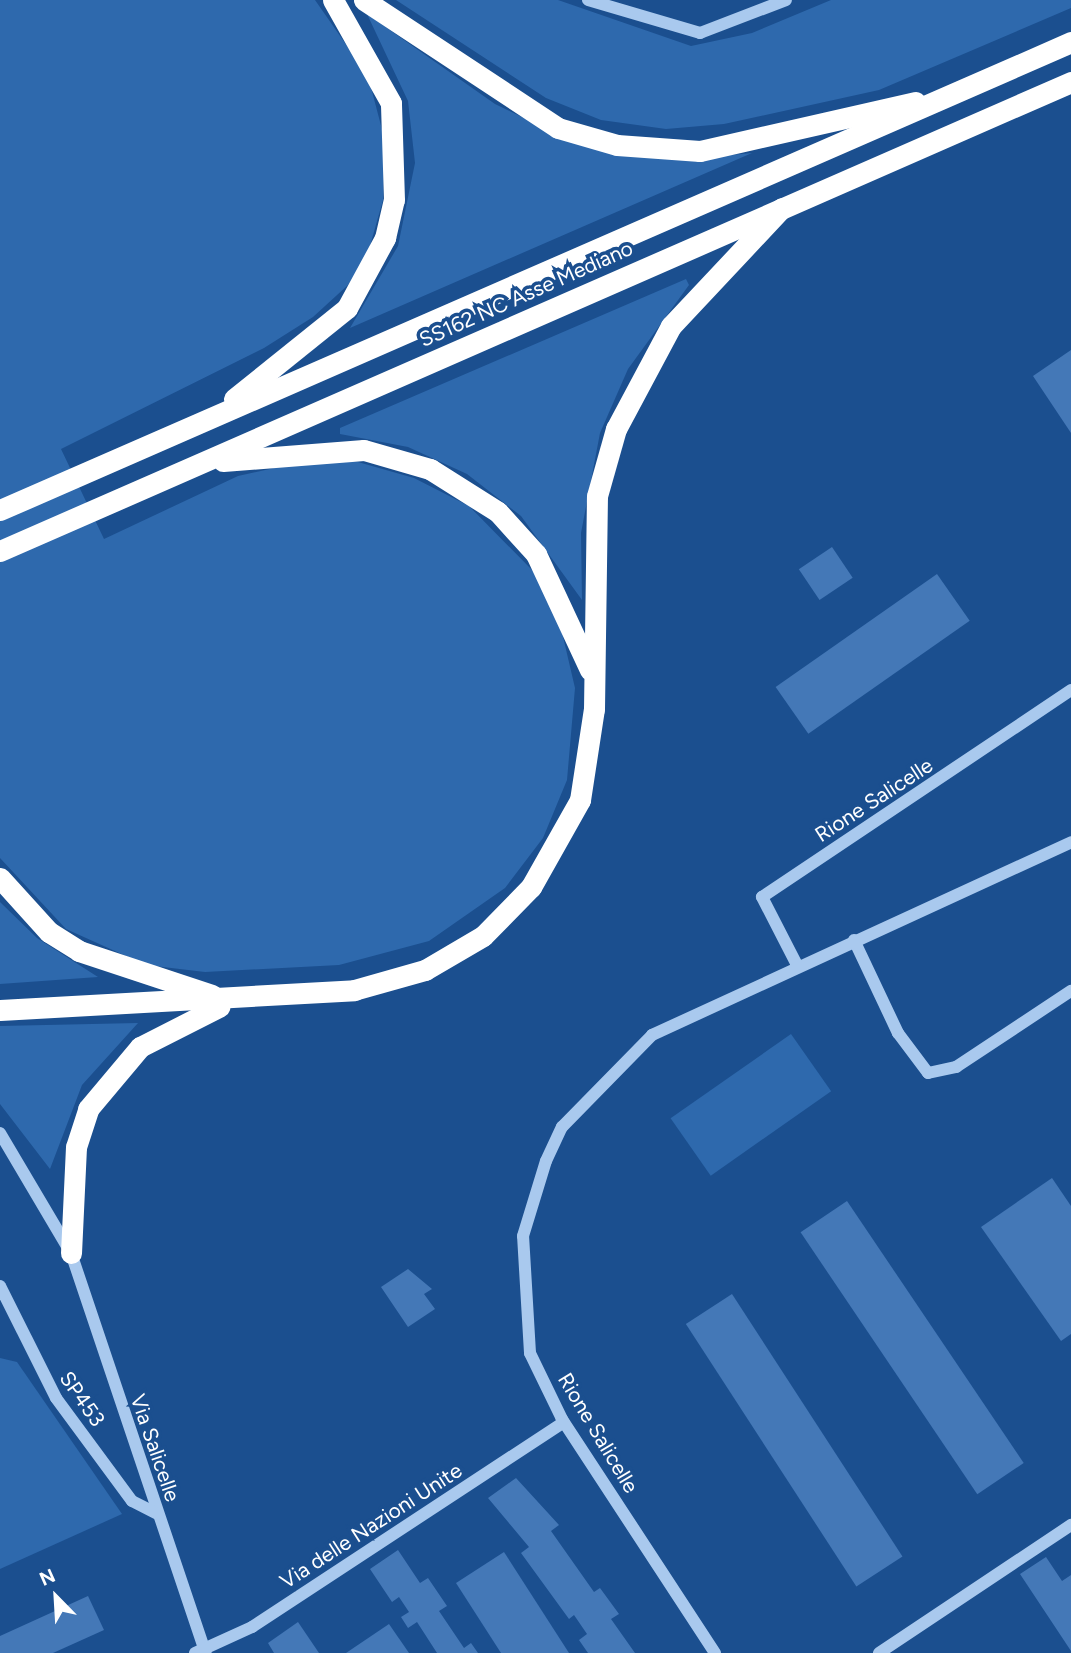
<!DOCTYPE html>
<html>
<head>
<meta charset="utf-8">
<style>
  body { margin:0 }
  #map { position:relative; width:1071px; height:1653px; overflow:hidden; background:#1b4f8f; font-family:Figtree,sans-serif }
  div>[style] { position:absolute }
  .green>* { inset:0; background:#2e69ad; transform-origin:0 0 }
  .building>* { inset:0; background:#4478b7; transform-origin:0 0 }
  .minor>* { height:12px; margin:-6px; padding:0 6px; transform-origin:6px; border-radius:6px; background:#a9c9ee }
  .highway>* { height:21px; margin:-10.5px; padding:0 10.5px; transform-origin:10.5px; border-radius:10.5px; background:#fff }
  span { translate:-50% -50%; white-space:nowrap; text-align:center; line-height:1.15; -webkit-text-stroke:7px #1b4f8f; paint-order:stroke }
  .street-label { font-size:21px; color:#fff }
  .north { position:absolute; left:21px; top:1562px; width:70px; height:70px; -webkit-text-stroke:5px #1b4f8f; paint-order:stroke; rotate:336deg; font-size:19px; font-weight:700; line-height:28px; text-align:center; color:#fff }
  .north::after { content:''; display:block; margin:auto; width:24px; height:32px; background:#fff; clip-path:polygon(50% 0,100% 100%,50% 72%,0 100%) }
</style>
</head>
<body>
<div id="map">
  <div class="green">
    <div style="clip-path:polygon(0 0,315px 0,368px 76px,384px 137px,383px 200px,366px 260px,348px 285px,313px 317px,264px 348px,61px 449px,104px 539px,238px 476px,314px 459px,358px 462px,414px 478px,469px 506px,534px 572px,561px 628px,575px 688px,567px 780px,543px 838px,505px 888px,429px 941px,339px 965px,205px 972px,146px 965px,66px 929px,0 858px)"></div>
    <div style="clip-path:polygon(396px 0,558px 0,691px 46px,752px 33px,831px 0,1071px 0,1071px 8px,879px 90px,724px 124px,666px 129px,601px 120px,546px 98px)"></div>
    <div style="clip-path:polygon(367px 14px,495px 104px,559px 135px,698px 158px,752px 153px,350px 328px,398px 246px,415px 163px,408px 101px)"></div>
    <div style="clip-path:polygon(686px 279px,689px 285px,628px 369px,600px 433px,581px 533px,582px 600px,521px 516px,467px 474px,408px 447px,340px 434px,340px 428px)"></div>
    <div style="clip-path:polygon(0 902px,37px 938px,98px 977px,0 984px)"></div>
    <div style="clip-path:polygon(138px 1023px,82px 1085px,50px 1169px,0 1104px,0 1026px)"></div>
    <div style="left:791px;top:1034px;width:70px;height:147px;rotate:55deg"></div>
    <div style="clip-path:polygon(0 1358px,17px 1362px,122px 1514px,0 1569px)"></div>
  </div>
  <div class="building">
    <div style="clip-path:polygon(1071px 350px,1071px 433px,1033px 376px)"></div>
    <div style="left:832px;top:547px;width:37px;height:40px;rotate:56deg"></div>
    <div style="left:937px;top:574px;width:57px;height:197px;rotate:55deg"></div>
    <div style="clip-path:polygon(1052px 1178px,1071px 1206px,1071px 1334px,1061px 1341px,981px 1227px)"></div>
    <div style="left:847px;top:1201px;width:316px;height:56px;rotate:56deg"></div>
    <div style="clip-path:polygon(408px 1269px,432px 1289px,424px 1294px,435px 1309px,408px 1327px,381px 1287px)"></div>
    <div style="left:732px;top:1294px;width:313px;height:55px;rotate:57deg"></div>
    <div style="clip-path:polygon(516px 1478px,559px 1525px,551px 1531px,594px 1592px,600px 1588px,619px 1614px,611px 1619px,635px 1653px,588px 1653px,579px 1640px,587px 1634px,574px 1615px,569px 1619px,521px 1553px,529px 1547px,488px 1498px)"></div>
    <div style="clip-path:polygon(398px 1550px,420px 1583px,428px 1578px,447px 1606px,439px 1611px,464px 1648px,471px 1643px,478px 1653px,437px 1653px,417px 1622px,408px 1628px,401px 1617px,409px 1612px,399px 1597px,392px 1602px,370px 1569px)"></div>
    <div style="clip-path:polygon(504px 1552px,569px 1653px,501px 1653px,456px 1583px)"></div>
    <div style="clip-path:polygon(1046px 1557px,1062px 1581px,1071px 1575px,1071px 1651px,1020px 1574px)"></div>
    <div style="clip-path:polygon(88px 1596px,104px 1630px,53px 1653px,0 1653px,0 1636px)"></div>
    <div style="clip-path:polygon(298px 1622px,319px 1653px,274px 1653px,268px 1643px)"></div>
    <div style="clip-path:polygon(389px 1624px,409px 1653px,346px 1653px)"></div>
  </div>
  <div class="minor">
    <div style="left:588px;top:0;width:117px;rotate:16.4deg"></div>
    <div style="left:700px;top:33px;width:92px;rotate:-21deg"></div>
    <div style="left:854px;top:940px;width:103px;rotate:64.7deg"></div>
    <div style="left:898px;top:1033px;width:50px;rotate:53.1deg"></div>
    <div style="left:928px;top:1073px;width:29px;rotate:-12deg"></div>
    <div style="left:956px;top:1067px;width:138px;rotate:-33.5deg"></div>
    <div style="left:798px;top:967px;width:79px;rotate:-117.2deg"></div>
    <div style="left:762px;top:897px;width:372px;rotate:-33.8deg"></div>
    <div style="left:0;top:1133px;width:139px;rotate:59.4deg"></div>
    <div style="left:71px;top:1253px;width:422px;rotate:71.4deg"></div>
    <div style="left:0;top:1286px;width:125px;rotate:63.4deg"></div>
    <div style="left:56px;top:1398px;width:128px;rotate:53.6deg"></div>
    <div style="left:132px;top:1501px;width:28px;rotate:27deg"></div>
    <div style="left:195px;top:1653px;width:63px;rotate:-24.5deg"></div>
    <div style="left:252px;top:1627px;width:373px;rotate:-33.3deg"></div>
    <div style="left:715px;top:1653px;width:280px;rotate:-123.2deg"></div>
    <div style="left:562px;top:1419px;width:73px;rotate:-115.9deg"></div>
    <div style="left:530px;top:1353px;width:117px;rotate:-93.4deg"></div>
    <div style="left:523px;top:1236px;width:78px;rotate:-73deg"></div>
    <div style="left:546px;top:1161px;width:38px;rotate:-65deg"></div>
    <div style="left:562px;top:1127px;width:129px;rotate:-45.6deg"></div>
    <div style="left:652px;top:1035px;width:461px;rotate:-24.7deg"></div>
    <div style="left:879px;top:1653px;width:231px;rotate:-33.7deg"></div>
  </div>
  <div class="highway">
    <div style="left:364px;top:0;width:232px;rotate:33.4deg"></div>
    <div style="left:558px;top:128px;width:61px;rotate:16.1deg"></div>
    <div style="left:617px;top:145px;width:83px;rotate:4.1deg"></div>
    <div style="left:700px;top:151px;width:221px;rotate:-12.8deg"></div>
    <div style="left:234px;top:399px;width:145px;rotate:-38.8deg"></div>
    <div style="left:347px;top:308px;width:80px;rotate:-61.5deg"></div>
    <div style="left:385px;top:238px;width:39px;rotate:-77deg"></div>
    <div style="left:394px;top:200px;width:97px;rotate:-91.8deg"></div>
    <div style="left:391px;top:103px;width:118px;rotate:-119.4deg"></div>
    <div style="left:223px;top:461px;width:141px;rotate:-4.5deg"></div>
    <div style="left:364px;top:450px;width:69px;rotate:16.1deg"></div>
    <div style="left:430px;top:469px;width:80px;rotate:32.3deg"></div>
    <div style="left:498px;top:512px;width:57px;rotate:47.9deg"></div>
    <div style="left:536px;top:554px;width:128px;rotate:65deg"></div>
    <div style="left:0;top:510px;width:1169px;rotate:-23.6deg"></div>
    <div style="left:0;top:551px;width:1169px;rotate:-23.65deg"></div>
    <div style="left:0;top:878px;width:73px;rotate:47.8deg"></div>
    <div style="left:49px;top:932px;width:36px;rotate:32deg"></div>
    <div style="left:79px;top:951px;width:140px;rotate:18.3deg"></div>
    <div style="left:0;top:1010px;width:355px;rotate:-3.2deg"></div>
    <div style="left:354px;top:990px;width:74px;rotate:-15.7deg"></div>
    <div style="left:425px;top:970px;width:67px;rotate:-30.4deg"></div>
    <div style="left:483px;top:936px;width:69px;rotate:-45.6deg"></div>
    <div style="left:531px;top:887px;width:100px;rotate:-60.6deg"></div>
    <div style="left:580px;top:800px;width:92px;rotate:-81.3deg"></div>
    <div style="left:594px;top:709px;width:213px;rotate:-89.2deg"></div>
    <div style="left:597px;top:496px;width:70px;rotate:-74.2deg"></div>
    <div style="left:616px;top:429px;width:117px;rotate:-61.9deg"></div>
    <div style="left:671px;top:326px;width:162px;rotate:-46.8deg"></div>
    <div style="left:71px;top:1253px;width:106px;rotate:-87.3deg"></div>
    <div style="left:76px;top:1147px;width:40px;rotate:-72deg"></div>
    <div style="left:88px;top:1109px;width:81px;rotate:-50deg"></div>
    <div style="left:140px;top:1047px;width:89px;rotate:-26.9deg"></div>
  </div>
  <div class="street-label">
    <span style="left:526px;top:294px;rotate:-24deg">SS162 NC Asse Mediano</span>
    <span style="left:874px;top:800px;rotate:-33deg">Rione Salicelle</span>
    <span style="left:82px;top:1399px;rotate:55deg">SP453</span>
    <span style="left:598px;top:1433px;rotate:59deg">Rione Salicelle</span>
    <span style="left:155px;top:1448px;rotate:71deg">Via Salicelle</span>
    <span style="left:371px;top:1526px;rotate:-33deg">Via delle Nazioni Unite</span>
  </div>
  <div class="north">N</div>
</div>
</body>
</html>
